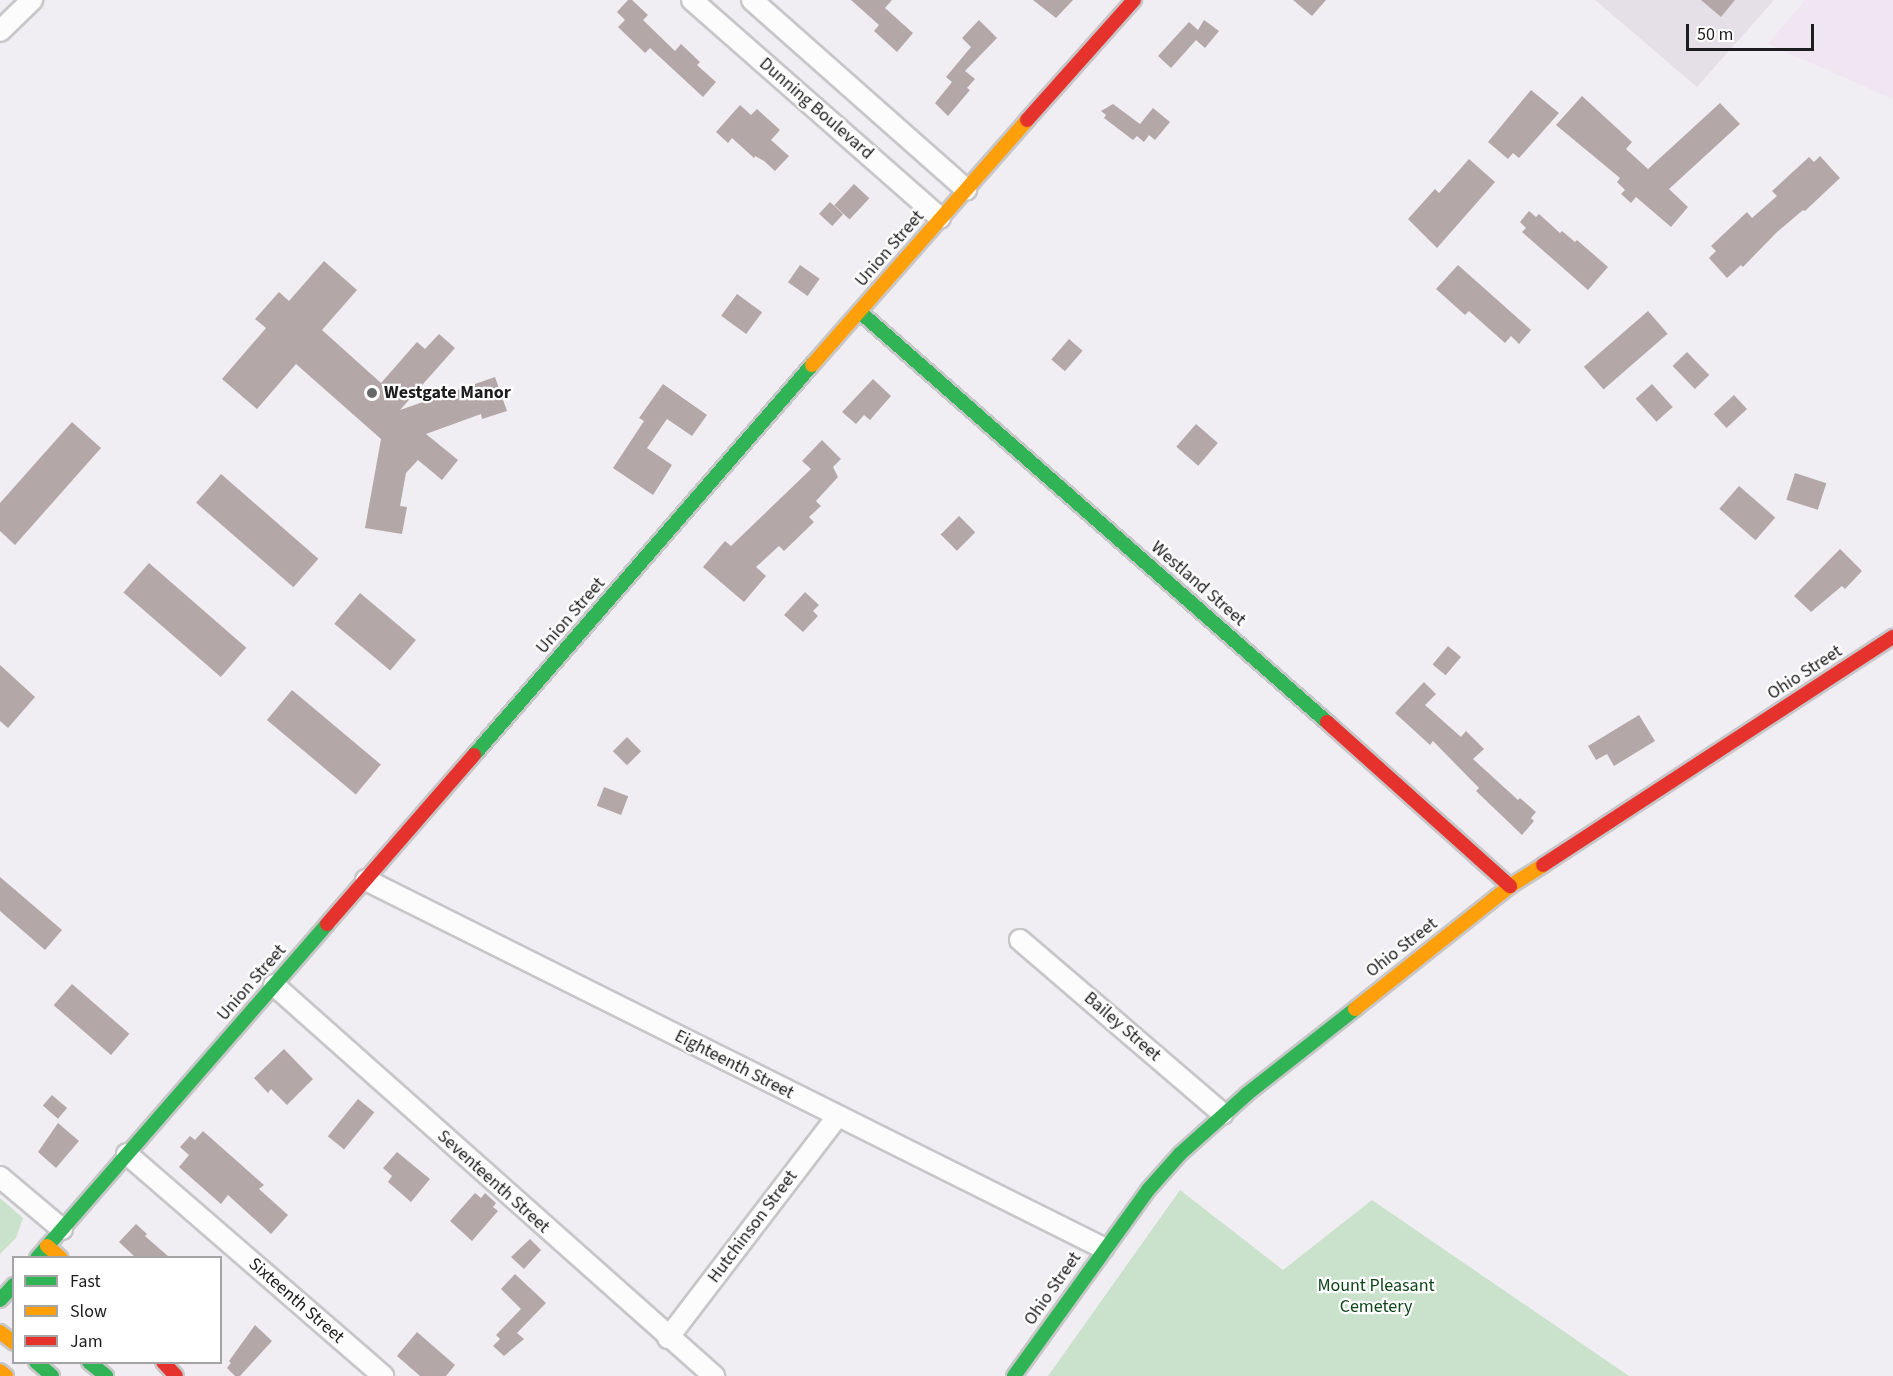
<!DOCTYPE html>
<html>
<head>
<meta charset="utf-8">
<style>
  body { margin:0 }
  #map { position:relative; width:1893px; height:1376px; overflow:hidden; background:#f0eef2; font-family:"Source Sans 3",sans-serif }
  div>[style] { position:absolute }
  .built>* { inset:0; background:#e5e0e8 }
  .education>* { inset:0; background:#efe6f2 }
  .green>* { inset:0; background:#cae2cc }
  .building>* { inset:0; background:#b4a7a7; transform-origin:0 0 }
  .roads { filter:drop-shadow(2px 0 #c7c6c8) drop-shadow(-2px 0 #c7c6c8) drop-shadow(0 2px #c7c6c8) drop-shadow(0 -2px #c7c6c8) }
  .street>* { height:20px; margin:-10px; padding:0 10px; transform-origin:10px; border-radius:10px; background:#fdfcfd }
  .fast>* { height:14px; margin:-7px; padding:0 7px; transform-origin:7px; border-radius:7px; background:#30b455 }
  .slow>* { height:14px; margin:-7px; padding:0 7px; transform-origin:7px; border-radius:7px; background:#ff9f0a }
  .jam>* { height:14px; margin:-7px; padding:0 7px; transform-origin:7px; border-radius:7px; background:#e5322d }
  .bridges { filter:drop-shadow(2px 0 #c7c6c8) drop-shadow(-2px 0 #c7c6c8) drop-shadow(0 2px #c7c6c8) drop-shadow(0 -2px #c7c6c8) }
  .fast-bridge>* { height:14px; margin:-7px; padding:0 7px; transform-origin:7px; border-radius:7px; background:#30b455 }
  .dots>* { width:16px; height:16px; translate:-50% -50%; box-sizing:border-box; border:3px solid #fff; border-radius:50% }
  span { translate:-50% -50%; white-space:nowrap; text-align:center; line-height:1.15; -webkit-text-stroke:4.5px #fff; paint-order:stroke }
  .street-label { font-size:18px; color:#1d1c1e }
  .poi-label { font-size:18px; color:#1d1c1e; font-weight:700 }
  .left { translate:0 -50%; text-align:left }
  .park-label { font-size:18px; color:#0d4517 }
  .legend { position:absolute; left:12px; top:1256px; width:210px; height:108px; box-sizing:border-box; background:#fff; border:2px solid #a5a4a5; margin:0; padding:8px 10px; list-style:none; font-size:18px; color:#1d1c1e }
  .legend li { display:flex; align-items:center; gap:12px; height:30px }
  .legend b { width:30px; border:2px solid #a5a4a5 }
  .scale { position:absolute; left:1686px; top:24px; width:128px; height:27px; box-sizing:border-box; border:3px solid #1d1c1e; border-top:0; padding-left:8px; font-size:18px; line-height:21px; white-space:nowrap; color:#1d1c1e; -webkit-text-stroke:4px #fff; paint-order:stroke }
</style>
</head>
<body>
<div id="map">
  <div class="built">
    <div style="clip-path:polygon(1595px 0,1774px 0,1697px 87px)"></div>
  </div>
  <div class="education">
    <div style="clip-path:polygon(1805px 0,1893px 0,1893px 99px,1768px 44px)"></div>
  </div>
  <div class="green">
    <div style="clip-path:polygon(1180px 1190px,1283px 1270px,1372px 1200px,1629px 1376px,1048px 1376px)"></div>
    <div style="clip-path:polygon(0 1198px,23px 1218px,16px 1238px,0 1254px)"></div>
  </div>
  <div class="building">
    <div style="clip-path:polygon(628px 0,632px 0,648px 15px,643px 20px,675px 51px,681px 44px,700px 62px,697px 65px,716px 82px,703px 97px,650px 48px,645px 53px,618px 27px,625px 20px,617px 12px)"></div>
    <div style="clip-path:polygon(851px 0,892px 0,885px 8px,913px 33px,897px 52px,874px 31px,879px 25px)"></div>
    <div style="clip-path:polygon(1033px 0,1073px 0,1056px 18px)"></div>
    <div style="clip-path:polygon(1293px 0,1326px 0,1312px 16px)"></div>
    <div style="clip-path:polygon(1701px 0,1735px 0,1721px 17px)"></div>
    <div style="clip-path:polygon(979px 20px,997px 38px,965px 71px,975px 79px,967px 88px,970px 90px,948px 116px,935px 103px,952px 82px,946px 77px,971px 47px,962px 38px)"></div>
    <div style="clip-path:polygon(1204px 20px,1219px 31px,1205px 48px,1196px 40px,1171px 68px,1158px 56px,1189px 22px,1198px 30px)"></div>
    <div style="clip-path:polygon(1531px 90px,1559px 113px,1519px 158px,1513px 153px,1508px 159px,1488px 142px)"></div>
    <div style="clip-path:polygon(1582px 96px,1632px 142px,1626px 149px,1648px 169px,1720px 103px,1740px 124px,1669px 189px,1688px 207px,1671px 227px,1636px 197px,1631px 203px,1621px 194px,1625px 190px,1617px 182px,1620px 178px,1556px 125px)"></div>
    <div style="clip-path:polygon(1113px 104px,1140px 124px,1153px 108px,1170px 122px,1155px 140px,1149px 135px,1144px 142px,1137px 136px,1133px 140px,1104px 118px,1106px 115px,1101px 111px)"></div>
    <div style="clip-path:polygon(740px 105px,751px 115px,757px 109px,780px 130px,771px 140px,789px 156px,775px 171px,764px 161px,755px 156px,754px 158px,732px 138px,728px 143px,716px 132px)"></div>
    <div style="clip-path:polygon(1820px 156px,1840px 178px,1805px 211px,1803px 210px,1777px 232px,1743px 267px,1741px 265px,1727px 278px,1709px 258px,1716px 251px,1711px 246px,1747px 212px,1752px 218px,1777px 196px,1772px 191px,1809px 157px,1814px 162px)"></div>
    <div style="clip-path:polygon(1469px 159px,1495px 182px,1437px 248px,1408px 219px,1435px 189px,1439px 193px)"></div>
    <div style="left:854px;top:184px;width:21px;height:29px;rotate:43deg"></div>
    <div style="left:830px;top:202px;width:18px;height:16px;rotate:43deg"></div>
    <div style="clip-path:polygon(1529px 211px,1536px 217px,1539px 214px,1560px 233px,1562px 231px,1575px 242px,1577px 240px,1608px 267px,1588px 290px,1522px 232px,1526px 228px,1520px 222px)"></div>
    <div style="clip-path:polygon(324px 261px,357px 290px,322px 330px,381px 383px,417px 342px,425px 349px,439px 334px,455px 348px,400px 410px,495px 377px,507px 411px,482px 419px,481px 414px,426px 434px,458px 460px,442px 480px,418px 460px,406px 473px,400px 506px,407px 507px,402px 534px,365px 528px,381px 439px,296px 364px,257px 409px,222px 379px,266px 328px,255px 319px,279px 292px,289px 301px)"></div>
    <div style="left:800px;top:265px;width:24px;height:21px;rotate:35deg"></div>
    <div style="clip-path:polygon(1458px 265px,1531px 330px,1519px 344px,1511px 336px,1505px 343px,1469px 311px,1465px 315px,1436px 289px)"></div>
    <div style="left:737px;top:294px;width:31px;height:27px;rotate:36deg"></div>
    <div style="left:1648px;top:311px;width:30px;height:85px;rotate:49deg"></div>
    <div style="left:1069px;top:339px;width:18px;height:27px;rotate:41deg"></div>
    <div style="left:1687px;top:352px;width:32px;height:20px;rotate:46deg"></div>
    <div style="clip-path:polygon(873px 379px,891px 396px,870px 420px,864px 415px,856px 424px,842px 412px)"></div>
    <div style="clip-path:polygon(663px 384px,707px 415px,692px 436px,667px 419px,647px 448px,672px 465px,653px 495px,613px 468px,644px 421px,639px 418px)"></div>
    <div style="left:1652px;top:384px;width:31px;height:22px;rotate:48deg"></div>
    <div style="left:1734px;top:395px;width:19px;height:28px;rotate:47deg"></div>
    <div style="clip-path:polygon(72px 422px,101px 448px,15px 545px,0 531px,0 503px)"></div>
    <div style="left:1196px;top:424px;width:29px;height:30px;rotate:41deg"></div>
    <div style="clip-path:polygon(822px 440px,841px 459px,833px 467px,838px 477px,816px 501px,821px 506px,809px 517px,814px 522px,784px 551px,779px 546px,756px 567px,766px 576px,744px 602px,703px 567px,725px 541px,731px 546px,811px 469px,802px 461px)"></div>
    <div style="left:1795px;top:473px;width:33px;height:28px;rotate:18deg"></div>
    <div style="left:221px;top:474px;width:129px;height:38px;rotate:41deg"></div>
    <div style="left:1739px;top:486px;width:48px;height:30px;rotate:41deg"></div>
    <div style="left:959px;top:516px;width:23px;height:26px;rotate:45deg"></div>
    <div style="clip-path:polygon(1840px 549px,1862px 571px,1845px 589px,1842px 586px,1811px 612px,1794px 596px)"></div>
    <div style="left:149px;top:563px;width:129px;height:39px;rotate:41deg"></div>
    <div style="clip-path:polygon(805px 592px,819px 605px,813px 611px,818px 616px,803px 632px,784px 615px)"></div>
    <div style="left:360px;top:593px;width:73px;height:40px;rotate:40deg"></div>
    <div style="left:1448px;top:646px;width:17px;height:24px;rotate:40deg"></div>
    <div style="clip-path:polygon(0 665px,35px 697px,8px 728px,0 721px)"></div>
    <div style="clip-path:polygon(1424px 682px,1436px 694px,1425px 705px,1461px 737px,1466px 731px,1484px 749px,1473px 759px,1518px 800px,1520px 798px,1536px 812px,1531px 818px,1534px 821px,1522px 835px,1476px 791px,1479px 788px,1433px 741px,1430px 745px,1395px 713px)"></div>
    <div style="left:292px;top:690px;width:116px;height:39px;rotate:40deg"></div>
    <div style="clip-path:polygon(1639px 715px,1655px 741px,1614px 766px,1607px 754px,1596px 760px,1588px 746px)"></div>
    <div style="left:627px;top:737px;width:20px;height:20px;rotate:45deg"></div>
    <div style="left:604px;top:787px;width:26px;height:20px;rotate:21deg"></div>
    <div style="clip-path:polygon(0 877px,62px 930px,45px 950px,0 911px)"></div>
    <div style="left:72px;top:984px;width:76px;height:28px;rotate:41deg"></div>
    <div style="clip-path:polygon(284px 1049px,313px 1079px,287px 1105px,271px 1089px,268px 1093px,254px 1078px)"></div>
    <div style="left:52px;top:1095px;width:20px;height:14px;rotate:41deg"></div>
    <div style="left:358px;top:1099px;width:21px;height:48px;rotate:39deg"></div>
    <div style="clip-path:polygon(58px 1123px,79px 1141px,56px 1168px,38px 1152px)"></div>
    <div style="clip-path:polygon(203px 1131px,264px 1185px,259px 1189px,288px 1215px,271px 1234px,228px 1195px,221px 1204px,179px 1167px,189px 1155px,180px 1147px,190px 1136px,195px 1140px)"></div>
    <div style="clip-path:polygon(397px 1152px,430px 1179px,411px 1202px,388px 1182px,392px 1176px,383px 1168px)"></div>
    <div style="clip-path:polygon(475px 1193px,481px 1198px,485px 1193px,496px 1203px,493px 1207px,498px 1211px,472px 1241px,450px 1221px)"></div>
    <div style="clip-path:polygon(136px 1224px,147px 1234px,145px 1236px,169px 1257px,135px 1257px,119px 1242px)"></div>
    <div style="clip-path:polygon(530px 1239px,541px 1250px,524px 1269px,511px 1257px)"></div>
    <div style="clip-path:polygon(515px 1274px,546px 1303px,517px 1333px,524px 1339px,504px 1356px,493px 1346px,500px 1339px,496px 1335px,521px 1309px,501px 1289px)"></div>
    <div style="clip-path:polygon(255px 1325px,272px 1341px,240px 1376px,235px 1376px,227px 1368px,231px 1363px,229px 1361px)"></div>
    <div style="clip-path:polygon(417px 1332px,455px 1365px,446px 1376px,420px 1376px,397px 1356px)"></div>
  </div>
  <div class="roads">
    <div class="street">
      <div style="left:692px;top:0;width:330px;rotate:41.3deg"></div>
      <div style="left:752px;top:0;width:286px;rotate:41.5deg"></div>
      <div style="left:0;top:31px;width:45px;rotate:-44.1deg"></div>
      <div style="left:366px;top:880px;width:824px;rotate:26.53deg"></div>
      <div style="left:1020px;top:940px;width:267px;rotate:40.6deg"></div>
      <div style="left:274px;top:985px;width:589px;rotate:41.63deg"></div>
      <div style="left:127px;top:1154px;width:339px;rotate:40.9deg"></div>
      <div style="left:0;top:1177px;width:81px;rotate:40deg"></div>
      <div style="left:668px;top:1338px;width:278px;rotate:-52.6deg"></div>
    </div>
    <div class="fast">
      <div style="left:860px;top:312px;width:621px;rotate:41.28deg"></div>
      <div style="left:474px;top:755px;width:516px;rotate:-49.09deg"></div>
      <div style="left:37px;top:1258px;width:442px;rotate:-49deg"></div>
      <div style="left:36px;top:1362px;width:21px;rotate:41deg"></div>
      <div style="left:89px;top:1362px;width:22px;rotate:39deg"></div>
      <div style="left:1014px;top:1376px;width:229px;rotate:-54.2deg"></div>
      <div style="left:1148px;top:1190px;width:48px;rotate:-48.4deg"></div>
      <div style="left:1180px;top:1154px;width:90px;rotate:-41.8deg"></div>
      <div style="left:1247px;top:1094px;width:137px;rotate:-38.2deg"></div>
    </div>
    <div class="slow">
      <div style="left:812px;top:365px;width:326px;rotate:-48.7deg"></div>
      <div style="left:1355px;top:1009px;width:198px;rotate:-38.4deg"></div>
      <div style="left:1510px;top:886px;width:39px;rotate:-32deg"></div>
      <div style="left:47px;top:1246px;width:18px;rotate:41deg"></div>
      <div style="left:0;top:1332px;width:18px;rotate:38deg"></div>
      <div style="left:0;top:1371px;width:8px;rotate:40deg"></div>
    </div>
    <div class="jam">
      <div style="left:1027px;top:120px;width:161px;rotate:-48.3deg"></div>
      <div style="left:1327px;top:722px;width:246px;rotate:41.9deg"></div>
      <div style="left:1543px;top:865px;width:418px;rotate:-33.1deg"></div>
      <div style="left:327px;top:924px;width:224px;rotate:-49deg"></div>
      <div style="left:163px;top:1362px;width:19px;rotate:47deg"></div>
    </div>
  </div>
  <div class="bridges">
    <div class="fast-bridge">
      <div style="left:0;top:1300px;width:21px;rotate:-47deg"></div>
    </div>
  </div>
  <div class="dots">
    <div style="left:372px;top:393px;background:#676668"></div>
  </div>
  <div class="street-label">
    <span style="left:816px;top:109px;rotate:41deg">Dunning Boulevard</span>
    <span style="left:890px;top:249px;rotate:-49deg">Union Street</span>
    <span style="left:1198px;top:584px;rotate:41deg">Westland Street</span>
    <span style="left:571px;top:616px;rotate:-49deg">Union Street</span>
    <span style="left:1805px;top:673px;rotate:-33deg">Ohio Street</span>
    <span style="left:1402px;top:948px;rotate:-38deg">Ohio Street</span>
    <span style="left:252px;top:983px;rotate:-49deg">Union Street</span>
    <span style="left:1122px;top:1027px;rotate:41deg">Bailey Street</span>
    <span style="left:734px;top:1065px;rotate:27deg">Eighteenth Street</span>
    <span style="left:493px;top:1182px;rotate:42deg">Seventeenth Street</span>
    <span style="left:753px;top:1227px;rotate:-53deg">Hutchinson Street</span>
    <span style="left:1053px;top:1289px;rotate:-55deg">Ohio Street</span>
    <span style="left:296px;top:1301px;rotate:41deg">Sixteenth Street</span>
  </div>
  <div class="poi-label">
    <span class="left" style="left:384px;top:393px">Westgate Manor</span>
  </div>
  <div class="park-label">
    <span style="left:1376px;top:1297px">Mount Pleasant<br>Cemetery</span>
  </div>
  <ul class="legend">
  <li><b style="height:8px;background:#30b455"></b>Fast</li>
  <li><b style="height:8px;background:#ff9f0a"></b>Slow</li>
  <li><b style="height:8px;background:#e5322d"></b>Jam</li>
  </ul>
  <div class="scale">50 m</div>
</div>
</body>
</html>
